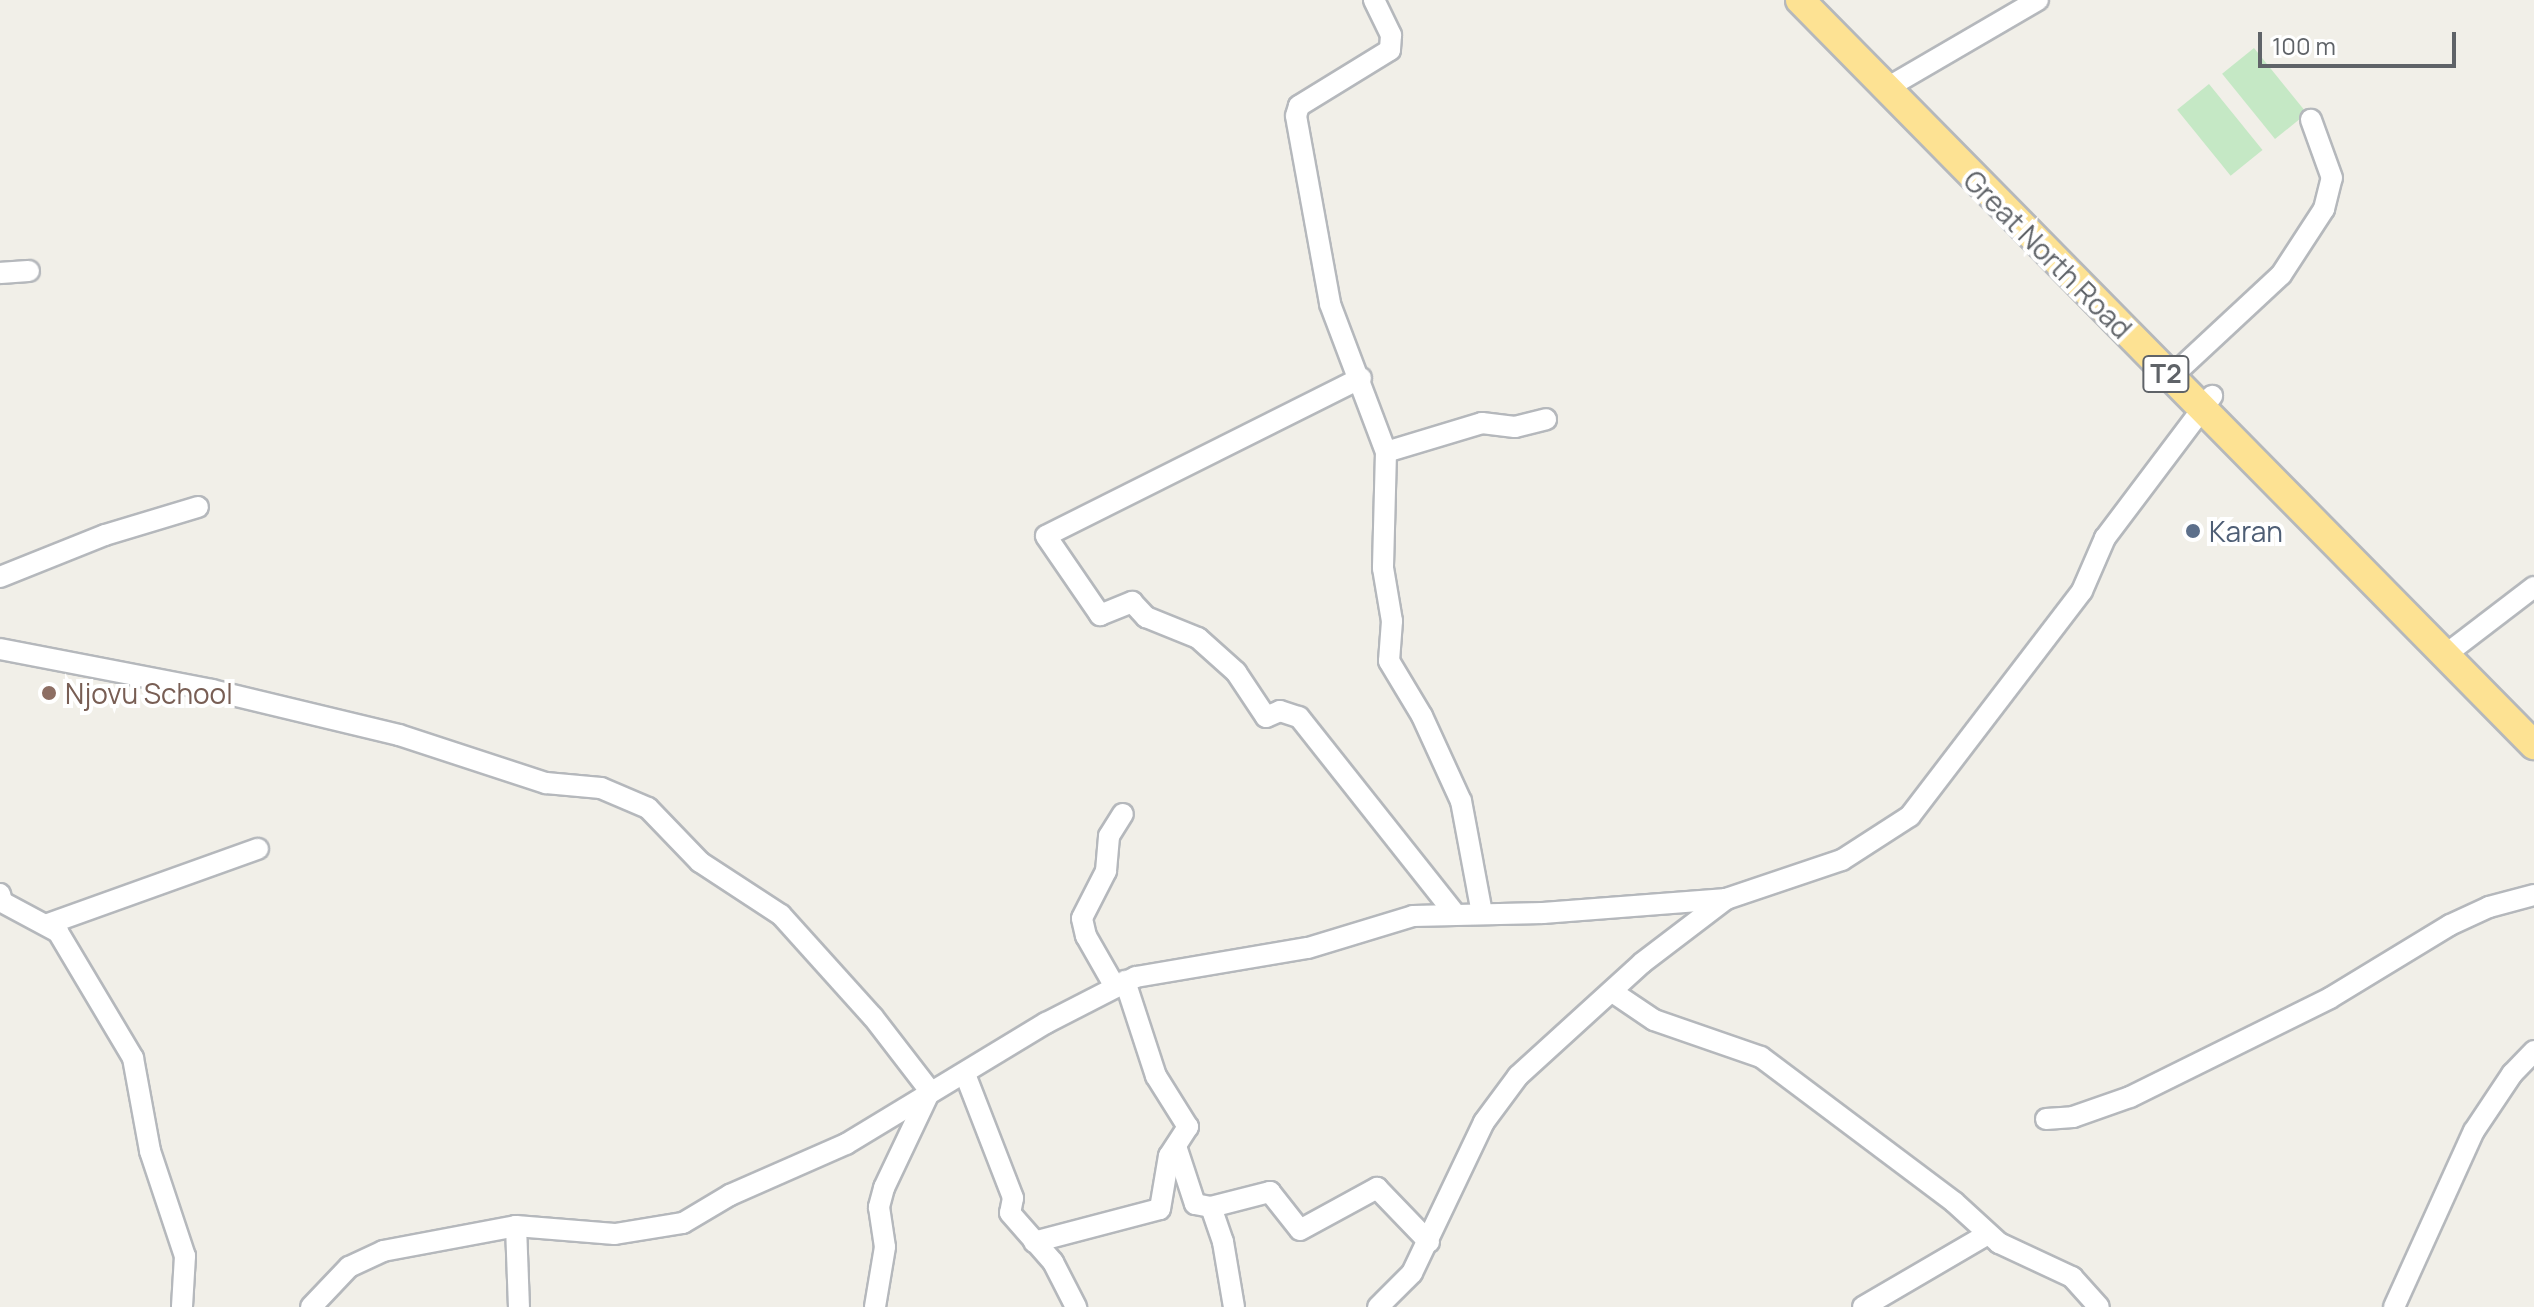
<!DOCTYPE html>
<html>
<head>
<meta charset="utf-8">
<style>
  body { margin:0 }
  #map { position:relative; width:2534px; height:1307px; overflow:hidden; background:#f1efe8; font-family:Manrope,sans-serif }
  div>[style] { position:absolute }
  .green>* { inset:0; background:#c5e8c5; transform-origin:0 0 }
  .roads { filter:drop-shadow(2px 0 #b5b8bc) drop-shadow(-2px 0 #b5b8bc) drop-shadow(0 2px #b5b8bc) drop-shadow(0 -2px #b5b8bc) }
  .minor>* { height:20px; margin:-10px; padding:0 10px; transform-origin:10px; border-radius:10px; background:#fff }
  .highway>* { height:28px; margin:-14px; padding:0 14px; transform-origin:14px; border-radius:14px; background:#fde293 }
  .dots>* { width:22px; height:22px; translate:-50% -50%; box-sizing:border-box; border:4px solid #fff; border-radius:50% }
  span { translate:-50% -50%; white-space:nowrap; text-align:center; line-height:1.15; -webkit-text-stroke:8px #fff; paint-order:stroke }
  .shield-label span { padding:2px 6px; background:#fff; border:2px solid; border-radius:6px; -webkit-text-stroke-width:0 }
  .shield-label { font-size:26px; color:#5f6368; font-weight:700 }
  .street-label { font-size:28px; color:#5f6368 }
  .service-label { font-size:28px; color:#4e5e75 }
  .left { translate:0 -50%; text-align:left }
  .education-label { font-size:28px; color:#785e54 }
  .scale { position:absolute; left:2258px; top:32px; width:198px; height:36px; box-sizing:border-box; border:4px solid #5f6368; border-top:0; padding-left:10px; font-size:24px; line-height:28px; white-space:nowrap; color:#5f6368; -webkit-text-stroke:6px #fff; paint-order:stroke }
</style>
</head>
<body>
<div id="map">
  <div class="green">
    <div style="left:2254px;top:48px;width:84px;height:41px;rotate:51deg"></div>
    <div style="left:2209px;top:84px;width:85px;height:41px;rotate:51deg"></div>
  </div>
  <div class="roads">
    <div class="minor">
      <div style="left:1374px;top:0;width:39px;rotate:64deg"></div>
      <div style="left:1391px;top:35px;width:15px;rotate:94deg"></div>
      <div style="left:1390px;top:50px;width:107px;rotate:148.4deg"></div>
      <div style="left:1299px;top:106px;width:10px;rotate:107deg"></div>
      <div style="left:1296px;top:116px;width:191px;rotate:79.7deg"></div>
      <div style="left:1330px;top:304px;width:158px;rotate:69.3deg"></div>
      <div style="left:1386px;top:452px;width:116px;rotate:91.5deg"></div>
      <div style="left:1383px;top:568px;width:54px;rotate:80.4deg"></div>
      <div style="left:1392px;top:621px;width:40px;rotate:94.3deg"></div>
      <div style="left:1389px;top:661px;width:64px;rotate:59deg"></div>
      <div style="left:1422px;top:716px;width:94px;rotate:65.4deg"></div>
      <div style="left:1461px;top:801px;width:114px;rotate:79.4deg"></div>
      <div style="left:1885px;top:89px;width:177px;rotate:-30.2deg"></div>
      <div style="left:0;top:273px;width:29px;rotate:-4deg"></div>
      <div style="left:1361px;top:378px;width:352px;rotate:153.4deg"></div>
      <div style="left:1046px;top:536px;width:96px;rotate:55.6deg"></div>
      <div style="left:1100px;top:615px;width:35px;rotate:-22deg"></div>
      <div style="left:1132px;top:602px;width:21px;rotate:47deg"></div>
      <div style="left:1146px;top:617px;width:56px;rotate:22deg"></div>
      <div style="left:1198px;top:638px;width:51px;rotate:41.8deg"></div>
      <div style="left:1236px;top:672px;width:54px;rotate:56.3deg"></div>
      <div style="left:1266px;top:717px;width:15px;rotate:-23deg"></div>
      <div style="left:1280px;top:711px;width:20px;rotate:18deg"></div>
      <div style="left:1299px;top:717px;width:251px;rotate:51.6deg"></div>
      <div style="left:2170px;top:378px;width:151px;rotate:-42.9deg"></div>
      <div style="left:2281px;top:275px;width:79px;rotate:-56.9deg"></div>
      <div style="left:2324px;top:209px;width:32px;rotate:-76deg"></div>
      <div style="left:2332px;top:178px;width:62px;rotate:-109.9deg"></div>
      <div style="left:1386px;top:452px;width:100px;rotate:-16.8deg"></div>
      <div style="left:1482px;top:423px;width:33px;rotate:7deg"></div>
      <div style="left:1515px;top:427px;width:32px;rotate:-14deg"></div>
      <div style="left:0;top:577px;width:113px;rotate:-21.8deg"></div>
      <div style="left:105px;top:535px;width:97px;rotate:-16.8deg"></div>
      <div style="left:0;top:649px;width:216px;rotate:10.9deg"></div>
      <div style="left:212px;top:690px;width:192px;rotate:13.5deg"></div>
      <div style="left:399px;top:735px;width:155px;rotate:18.1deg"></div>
      <div style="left:546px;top:783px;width:55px;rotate:5.2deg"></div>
      <div style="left:601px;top:788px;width:51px;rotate:23.1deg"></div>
      <div style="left:648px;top:808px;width:75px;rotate:46.1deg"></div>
      <div style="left:700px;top:862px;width:97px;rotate:33.2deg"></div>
      <div style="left:781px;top:915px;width:137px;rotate:48deg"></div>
      <div style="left:873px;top:1017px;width:93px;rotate:52.4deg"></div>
      <div style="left:930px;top:1091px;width:107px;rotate:115.4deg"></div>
      <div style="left:884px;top:1188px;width:20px;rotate:105deg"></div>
      <div style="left:879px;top:1207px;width:40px;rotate:81.5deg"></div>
      <div style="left:885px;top:1247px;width:61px;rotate:99.5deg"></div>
      <div style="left:2445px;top:655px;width:112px;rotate:-37.4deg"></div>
      <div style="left:0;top:894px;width:8px;rotate:76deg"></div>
      <div style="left:2px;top:902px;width:64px;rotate:28.2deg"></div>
      <div style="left:58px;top:932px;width:147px;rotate:59.2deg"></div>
      <div style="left:133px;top:1058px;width:95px;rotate:79.6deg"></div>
      <div style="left:150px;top:1151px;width:111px;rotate:71.6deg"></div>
      <div style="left:185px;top:1256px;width:51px;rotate:93.4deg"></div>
      <div style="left:48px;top:924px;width:223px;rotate:-19.7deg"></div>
      <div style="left:1114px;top:985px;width:56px;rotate:-119.7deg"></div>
      <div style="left:1086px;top:936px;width:18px;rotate:-103deg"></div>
      <div style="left:1082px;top:918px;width:53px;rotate:-62.9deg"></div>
      <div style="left:1106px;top:871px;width:35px;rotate:-85deg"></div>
      <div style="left:1109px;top:836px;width:26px;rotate:-58deg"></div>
      <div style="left:1614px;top:993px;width:48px;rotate:34deg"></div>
      <div style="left:1654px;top:1020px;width:113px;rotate:19.1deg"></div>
      <div style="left:1761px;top:1057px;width:241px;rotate:36.9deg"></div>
      <div style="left:1954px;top:1202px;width:61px;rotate:42.3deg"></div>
      <div style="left:1999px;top:1243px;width:81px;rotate:25deg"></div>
      <div style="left:2072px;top:1277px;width:40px;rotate:48deg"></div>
      <div style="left:965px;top:1074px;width:133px;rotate:68.8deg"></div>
      <div style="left:1013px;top:1198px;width:15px;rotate:101deg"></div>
      <div style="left:1010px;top:1213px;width:65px;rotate:48.7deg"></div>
      <div style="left:1053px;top:1262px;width:51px;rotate:62.9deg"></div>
      <div style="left:2046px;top:1119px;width:27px;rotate:-4deg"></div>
      <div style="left:2073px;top:1117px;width:60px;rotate:-19.3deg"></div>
      <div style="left:2130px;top:1097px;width:223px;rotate:-26.3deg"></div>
      <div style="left:2330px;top:998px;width:140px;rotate:-31.3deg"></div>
      <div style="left:2450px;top:925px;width:43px;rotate:-24.8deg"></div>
      <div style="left:2489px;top:907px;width:47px;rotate:-14.9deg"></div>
      <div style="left:1176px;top:1146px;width:61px;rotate:71.9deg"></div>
      <div style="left:1195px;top:1204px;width:16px;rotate:11deg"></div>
      <div style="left:1211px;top:1207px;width:37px;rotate:71deg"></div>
      <div style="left:1223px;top:1242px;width:66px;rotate:80.4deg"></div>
      <div style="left:1211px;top:1207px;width:61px;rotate:-14.3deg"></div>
      <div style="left:1270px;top:1192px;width:48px;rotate:51.7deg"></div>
      <div style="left:1300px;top:1230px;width:88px;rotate:-28.6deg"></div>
      <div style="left:1377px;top:1188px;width:75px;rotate:46.1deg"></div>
      <div style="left:516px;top:1226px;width:81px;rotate:87.9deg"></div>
      <div style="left:1034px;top:1242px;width:130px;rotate:-14.7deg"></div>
      <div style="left:1160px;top:1209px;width:54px;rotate:-80.4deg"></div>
      <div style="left:1169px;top:1156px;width:35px;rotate:-57deg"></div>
      <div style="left:1188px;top:1127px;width:60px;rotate:-122.1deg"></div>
      <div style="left:1156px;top:1076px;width:100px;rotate:-108.1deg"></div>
      <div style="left:311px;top:1307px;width:55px;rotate:-46.5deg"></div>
      <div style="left:349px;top:1267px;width:38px;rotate:-25deg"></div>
      <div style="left:383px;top:1251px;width:135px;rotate:-10.6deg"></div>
      <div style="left:516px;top:1226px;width:99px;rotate:4.6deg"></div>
      <div style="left:615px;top:1234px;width:69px;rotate:-9.2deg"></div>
      <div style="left:683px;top:1223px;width:55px;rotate:-30.8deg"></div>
      <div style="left:730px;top:1195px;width:127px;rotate:-23.7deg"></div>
      <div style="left:846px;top:1144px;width:234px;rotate:-31.2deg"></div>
      <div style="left:1046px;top:1023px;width:101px;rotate:-27.1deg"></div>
      <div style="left:1136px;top:977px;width:174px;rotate:-9.6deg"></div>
      <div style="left:1308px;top:948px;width:110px;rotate:-16.9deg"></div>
      <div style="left:1413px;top:916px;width:130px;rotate:-1.3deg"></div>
      <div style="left:1543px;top:913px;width:184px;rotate:-4.4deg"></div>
      <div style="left:1378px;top:1307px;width:48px;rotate:-45deg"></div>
      <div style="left:1412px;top:1273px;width:167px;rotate:-64.5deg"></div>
      <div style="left:1484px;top:1122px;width:57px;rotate:-53.5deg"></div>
      <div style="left:1518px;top:1076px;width:168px;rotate:-42.3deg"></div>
      <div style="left:1642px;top:963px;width:106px;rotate:-37.3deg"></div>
      <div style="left:1726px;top:899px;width:122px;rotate:-18.6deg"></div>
      <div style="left:1842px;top:860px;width:81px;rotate:-32.9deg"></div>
      <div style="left:1910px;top:816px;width:283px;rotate:-52.6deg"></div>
      <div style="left:2082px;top:591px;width:58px;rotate:-66.5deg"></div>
      <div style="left:2105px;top:538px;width:178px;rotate:-53deg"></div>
      <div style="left:1863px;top:1307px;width:145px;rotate:-30.3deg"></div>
      <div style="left:2394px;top:1307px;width:193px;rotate:-65.6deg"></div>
      <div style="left:2474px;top:1131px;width:69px;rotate:-56.3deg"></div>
      <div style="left:2512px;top:1074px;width:32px;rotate:-46deg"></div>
    </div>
    <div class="highway">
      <div style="left:1800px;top:0;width:1046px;rotate:45.43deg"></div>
    </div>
  </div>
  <div class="dots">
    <div style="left:2193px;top:531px;background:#5c6f8a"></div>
    <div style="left:49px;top:693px;background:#8d6e63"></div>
  </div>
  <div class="shield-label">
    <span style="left:2166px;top:374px">T2</span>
  </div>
  <div class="street-label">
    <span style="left:2048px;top:254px;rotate:45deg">Great North Road</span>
  </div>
  <div class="service-label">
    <span class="left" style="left:2209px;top:531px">Karan</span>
  </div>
  <div class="education-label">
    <span class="left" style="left:65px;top:693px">Njovu School</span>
  </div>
  <div class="scale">100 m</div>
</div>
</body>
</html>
